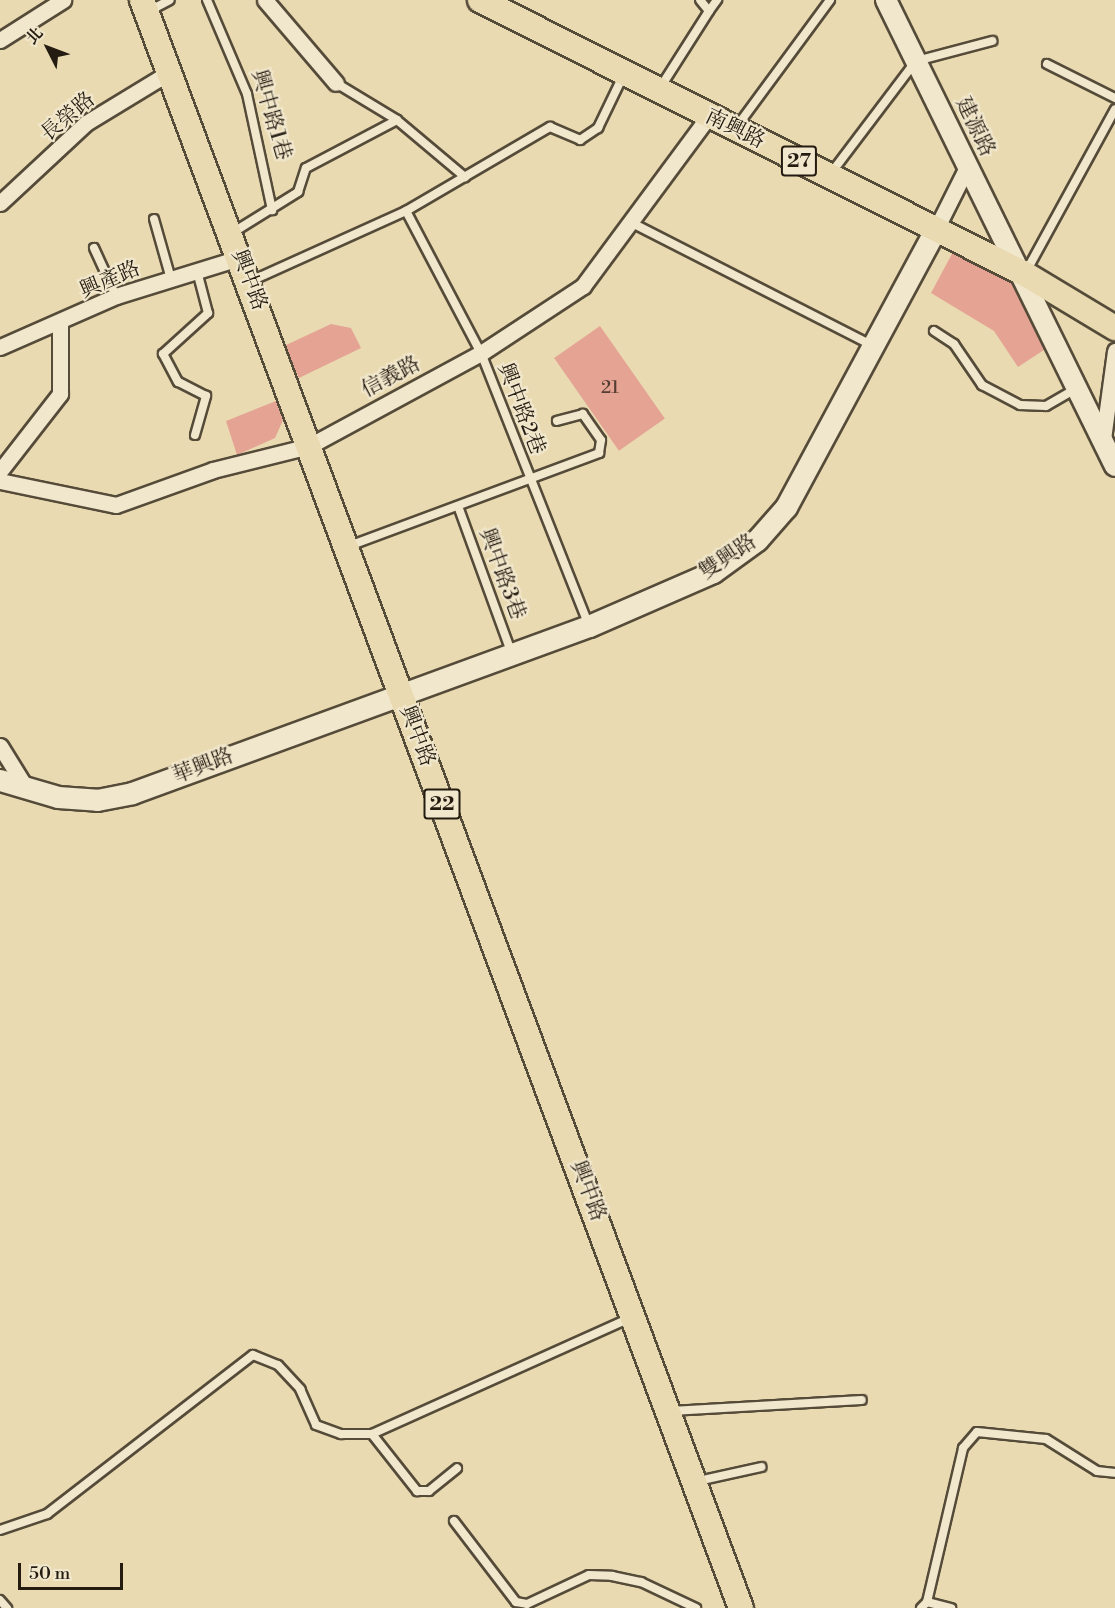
<!DOCTYPE html>
<html>
<head>
<meta charset="utf-8">
<style>
  body { margin:0 }
  #map { position:relative; width:1115px; height:1608px; overflow:hidden; background:#e9dab1; font-family:"Libre Bodoni","Noto Serif TC",serif }
  div>[style] { position:absolute }
  .building>* { inset:0; background:#e5a393; transform-origin:0 0 }
  .roads { filter:drop-shadow(2px 0 #554b39) drop-shadow(-2px 0 #554b39) drop-shadow(0 2px #554b39) drop-shadow(0 -2px #554b39) }
  .service>* { height:8px; margin:-4px; padding:0 4px; transform-origin:4px; border-radius:4px; background:#f1e7cc }
  .minor>* { height:15px; margin:-7.5px; padding:0 7.5px; transform-origin:7.5px; border-radius:7.5px; background:#f1e7cc }
  .tertiary>* { height:20px; margin:-10px; padding:0 10px; transform-origin:10px; border-radius:10px; background:#f1e7cc }
  .secondary>* { height:21px; margin:-10.5px; padding:0 10.5px; transform-origin:10.5px; border-radius:10.5px; background:#f1e7cc }
  .primary>* { height:24px; margin:-12px; padding:0 12px; transform-origin:12px; border-radius:12px; background:#e9dab1 }
  span { translate:-50% -50%; white-space:nowrap; text-align:center; line-height:1.15; -webkit-text-stroke:4.5px #f1e7cc; paint-order:stroke }
  .number-label { font-size:18px; color:#543d32 }
  .number-label span { -webkit-text-stroke-width:0 }
  .shield-label span { padding:2px 4px; background:#f1e7cc; border:2px solid; border-radius:4px; -webkit-text-stroke-width:0 }
  .shield-label { font-size:20px; color:#241b11; font-weight:700 }
  .street-label { font-size:21px; color:#241b11 }
  .north { position:absolute; left:18px; top:18px; width:60px; height:60px; -webkit-text-stroke:4px #f1e7cc; paint-order:stroke; rotate:312deg; font-size:16px; font-weight:700; line-height:24px; text-align:center; color:#241b11 }
  .north::after { content:''; display:block; margin:auto; width:21px; height:27px; background:#241b11; clip-path:polygon(50% 0,100% 100%,50% 72%,0 100%) }
  .scale { position:absolute; left:18px; top:1563px; width:105px; height:27px; box-sizing:border-box; border:3px solid #241b11; border-top:0; padding-left:8px; font-size:18px; line-height:21px; white-space:nowrap; color:#241b11; -webkit-text-stroke:4px #f1e7cc; paint-order:stroke }
</style>
</head>
<body>
<div id="map">
  <div class="building">
    <div style="clip-path:polygon(954px 250px,1020px 281px,1050px 346px,1018px 367px,994px 331px,931px 293px)"></div>
    <div style="clip-path:polygon(331px 324px,351px 328px,361px 348px,299px 378px,284px 346px)"></div>
    <div style="left:600px;top:326px;width:113px;height:56px;rotate:55deg"></div>
    <div style="clip-path:polygon(276px 401px,283px 420px,275px 438px,237px 455px,226px 421px)"></div>
  </div>
  <div class="roads">
    <div class="service">
      <div style="left:207px;top:0;width:102px;rotate:66.9deg"></div>
      <div style="left:247px;top:94px;width:119px;rotate:77.8deg"></div>
      <div style="left:151px;top:10px;width:21px;rotate:-28deg"></div>
      <div style="left:709px;top:11px;width:14px;rotate:-54deg"></div>
      <div style="left:1047px;top:64px;width:76px;rotate:26.6deg"></div>
      <div style="left:336px;top:83px;width:71px;rotate:31.2deg"></div>
      <div style="left:397px;top:120px;width:89px;rotate:40deg"></div>
      <div style="left:660px;top:88px;width:91px;rotate:-57.5deg"></div>
      <div style="left:709px;top:11px;width:14px;rotate:-129deg"></div>
      <div style="left:738px;top:125px;width:155px;rotate:-53.6deg"></div>
      <div style="left:832px;top:172px;width:139px;rotate:-52.9deg"></div>
      <div style="left:916px;top:61px;width:79px;rotate:-14.7deg"></div>
      <div style="left:406px;top:211px;width:161px;rotate:62.2deg"></div>
      <div style="left:481px;top:353px;width:290px;rotate:68.4deg"></div>
      <div style="left:154px;top:219px;width:62px;rotate:74.2deg"></div>
      <div style="left:632px;top:223px;width:268px;rotate:27deg"></div>
      <div style="left:232px;top:233px;width:78px;rotate:-31.8deg"></div>
      <div style="left:298px;top:192px;width:25px;rotate:-72deg"></div>
      <div style="left:306px;top:168px;width:103px;rotate:-27.8deg"></div>
      <div style="left:94px;top:248px;width:53px;rotate:65.4deg"></div>
      <div style="left:1027px;top:270px;width:183px;rotate:-61.3deg"></div>
      <div style="left:251px;top:281px;width:170px;rotate:-24.3deg"></div>
      <div style="left:406px;top:211px;width:167px;rotate:-30.3deg"></div>
      <div style="left:550px;top:127px;width:33px;rotate:23deg"></div>
      <div style="left:580px;top:140px;width:22px;rotate:-34deg"></div>
      <div style="left:598px;top:128px;width:60px;rotate:-64.3deg"></div>
      <div style="left:934px;top:331px;width:24px;rotate:33deg"></div>
      <div style="left:954px;top:344px;width:50px;rotate:55.7deg"></div>
      <div style="left:982px;top:385px;width:43px;rotate:27.8deg"></div>
      <div style="left:1020px;top:405px;width:26px;rotate:2deg"></div>
      <div style="left:1046px;top:406px;width:34px;rotate:-30deg"></div>
      <div style="left:195px;top:435px;width:41px;rotate:-74.2deg"></div>
      <div style="left:206px;top:396px;width:31px;rotate:-153deg"></div>
      <div style="left:178px;top:382px;width:32px;rotate:-118deg"></div>
      <div style="left:163px;top:354px;width:61px;rotate:-42.3deg"></div>
      <div style="left:208px;top:313px;width:43px;rotate:-104.7deg"></div>
      <div style="left:458px;top:506px;width:158px;rotate:70deg"></div>
      <div style="left:349px;top:546px;width:267px;rotate:-20.4deg"></div>
      <div style="left:599px;top:453px;width:13px;rotate:-81deg"></div>
      <div style="left:601px;top:440px;width:32px;rotate:-125deg"></div>
      <div style="left:583px;top:414px;width:27px;rotate:165deg"></div>
      <div style="left:671px;top:1411px;width:191px;rotate:-3.3deg"></div>
      <div style="left:372px;top:1434px;width:73px;rotate:51.7deg"></div>
      <div style="left:417px;top:1491px;width:12px"></div>
      <div style="left:429px;top:1491px;width:36px;rotate:-39deg"></div>
      <div style="left:698px;top:1481px;width:65px;rotate:-12.5deg"></div>
      <div style="left:454px;top:1521px;width:102px;rotate:52.6deg"></div>
      <div style="left:516px;top:1602px;width:11px;rotate:10deg"></div>
      <div style="left:527px;top:1604px;width:68px;rotate:-25.1deg"></div>
      <div style="left:589px;top:1575px;width:23px;rotate:2deg"></div>
      <div style="left:612px;top:1576px;width:30px;rotate:12deg"></div>
      <div style="left:641px;top:1582px;width:61px;rotate:25.3deg"></div>
      <div style="left:0;top:1530px;width:50px;rotate:-18.8deg"></div>
      <div style="left:47px;top:1514px;width:260px;rotate:-37.7deg"></div>
      <div style="left:253px;top:1355px;width:27px;rotate:22deg"></div>
      <div style="left:278px;top:1365px;width:33px;rotate:47deg"></div>
      <div style="left:300px;top:1389px;width:39px;rotate:66deg"></div>
      <div style="left:316px;top:1425px;width:27px;rotate:20deg"></div>
      <div style="left:341px;top:1434px;width:31px"></div>
      <div style="left:372px;top:1434px;width:281px;rotate:-24.2deg"></div>
      <div style="left:0;top:1600px;width:11px;rotate:49deg"></div>
      <div style="left:927px;top:1602px;width:158px;rotate:-76.8deg"></div>
      <div style="left:963px;top:1448px;width:21px;rotate:-49deg"></div>
      <div style="left:977px;top:1432px;width:69px;rotate:5.8deg"></div>
      <div style="left:1046px;top:1439px;width:60px;rotate:32.1deg"></div>
      <div style="left:1097px;top:1471px;width:18px;rotate:6deg"></div>
      <div style="left:921px;top:1608px;width:8px;rotate:-45deg"></div>
      <div style="left:927px;top:1602px;width:25px;rotate:14deg"></div>
    </div>
    <div class="minor">
      <div style="left:265px;top:0;width:109px;rotate:49.5deg"></div>
      <div style="left:0;top:40px;width:75px;rotate:-32.4deg"></div>
      <div style="left:0;top:203px;width:117px;rotate:-42.9deg"></div>
      <div style="left:86px;top:123px;width:98px;rotate:-31.3deg"></div>
      <div style="left:936px;top:229px;width:69px;rotate:-63.4deg"></div>
      <div style="left:0;top:347px;width:127px;rotate:-23.7deg"></div>
      <div style="left:116px;top:296px;width:129px;rotate:-17.2deg"></div>
      <div style="left:1103px;top:439px;width:89px;rotate:-82.2deg"></div>
      <div style="left:0;top:471px;width:98px;rotate:-52.1deg"></div>
      <div style="left:60px;top:394px;width:69px;rotate:-90deg"></div>
      <div style="left:0;top:481px;width:118px;rotate:11.7deg"></div>
      <div style="left:116px;top:505px;width:103px;rotate:-19.8deg"></div>
      <div style="left:213px;top:470px;width:99px;rotate:-14deg"></div>
      <div style="left:309px;top:446px;width:196px;rotate:-28.4deg"></div>
      <div style="left:481px;top:353px;width:122px;rotate:-33.3deg"></div>
      <div style="left:583px;top:286px;width:212px;rotate:-53.5deg"></div>
      <div style="left:0;top:746px;width:49px;rotate:58.2deg"></div>
    </div>
    <div class="tertiary">
      <div style="left:886px;top:0;width:519px;rotate:63.83deg"></div>
    </div>
    <div class="secondary">
      <div style="left:0;top:780px;width:60px;rotate:16.3deg"></div>
      <div style="left:58px;top:797px;width:39px;rotate:4deg"></div>
      <div style="left:97px;top:800px;width:36px;rotate:-11deg"></div>
      <div style="left:132px;top:793px;width:487px;rotate:-20.1deg"></div>
      <div style="left:589px;top:626px;width:135px;rotate:-23.5deg"></div>
      <div style="left:713px;top:572px;width:54px;rotate:-36deg"></div>
      <div style="left:757px;top:540px;width:44px;rotate:-48.7deg"></div>
      <div style="left:786px;top:507px;width:316px;rotate:-61.7deg"></div>
    </div>
    <div class="primary">
      <div style="left:142px;top:0;width:1716px;rotate:69.57deg"></div>
      <div style="left:480px;top:0;width:610px;rotate:26.69deg"></div>
      <div style="left:1025px;top:274px;width:105px;rotate:31deg"></div>
    </div>
  </div>
  <div class="number-label">
    <span style="left:610px;top:388px">21</span>
  </div>
  <div class="shield-label">
    <span style="left:799px;top:161px">27</span>
    <span style="left:442px;top:804px">22</span>
  </div>
  <div class="street-label">
    <span style="left:271px;top:115px;rotate:74deg">興中路1巷</span>
    <span style="left:68px;top:117px;rotate:-40deg">長榮路</span>
    <span style="left:975px;top:127px;rotate:64deg">建源路</span>
    <span style="left:735px;top:129px;rotate:26deg">南興路</span>
    <span style="left:110px;top:280px;rotate:-23deg">興產路</span>
    <span style="left:249px;top:280px;rotate:69deg">興中路</span>
    <span style="left:391px;top:377px;rotate:-28deg">信義路</span>
    <span style="left:521px;top:409px;rotate:69deg">興中路2巷</span>
    <span style="left:728px;top:557px;rotate:-34deg">雙興路</span>
    <span style="left:502px;top:574px;rotate:70deg">興中路3巷</span>
    <span style="left:417px;top:736px;rotate:69deg">興中路</span>
    <span style="left:203px;top:766px;rotate:-21deg">華興路</span>
    <span style="left:588px;top:1191px;rotate:69deg">興中路</span>
  </div>
  <div class="north">北</div>
  <div class="scale">50 m</div>
</div>
</body>
</html>
